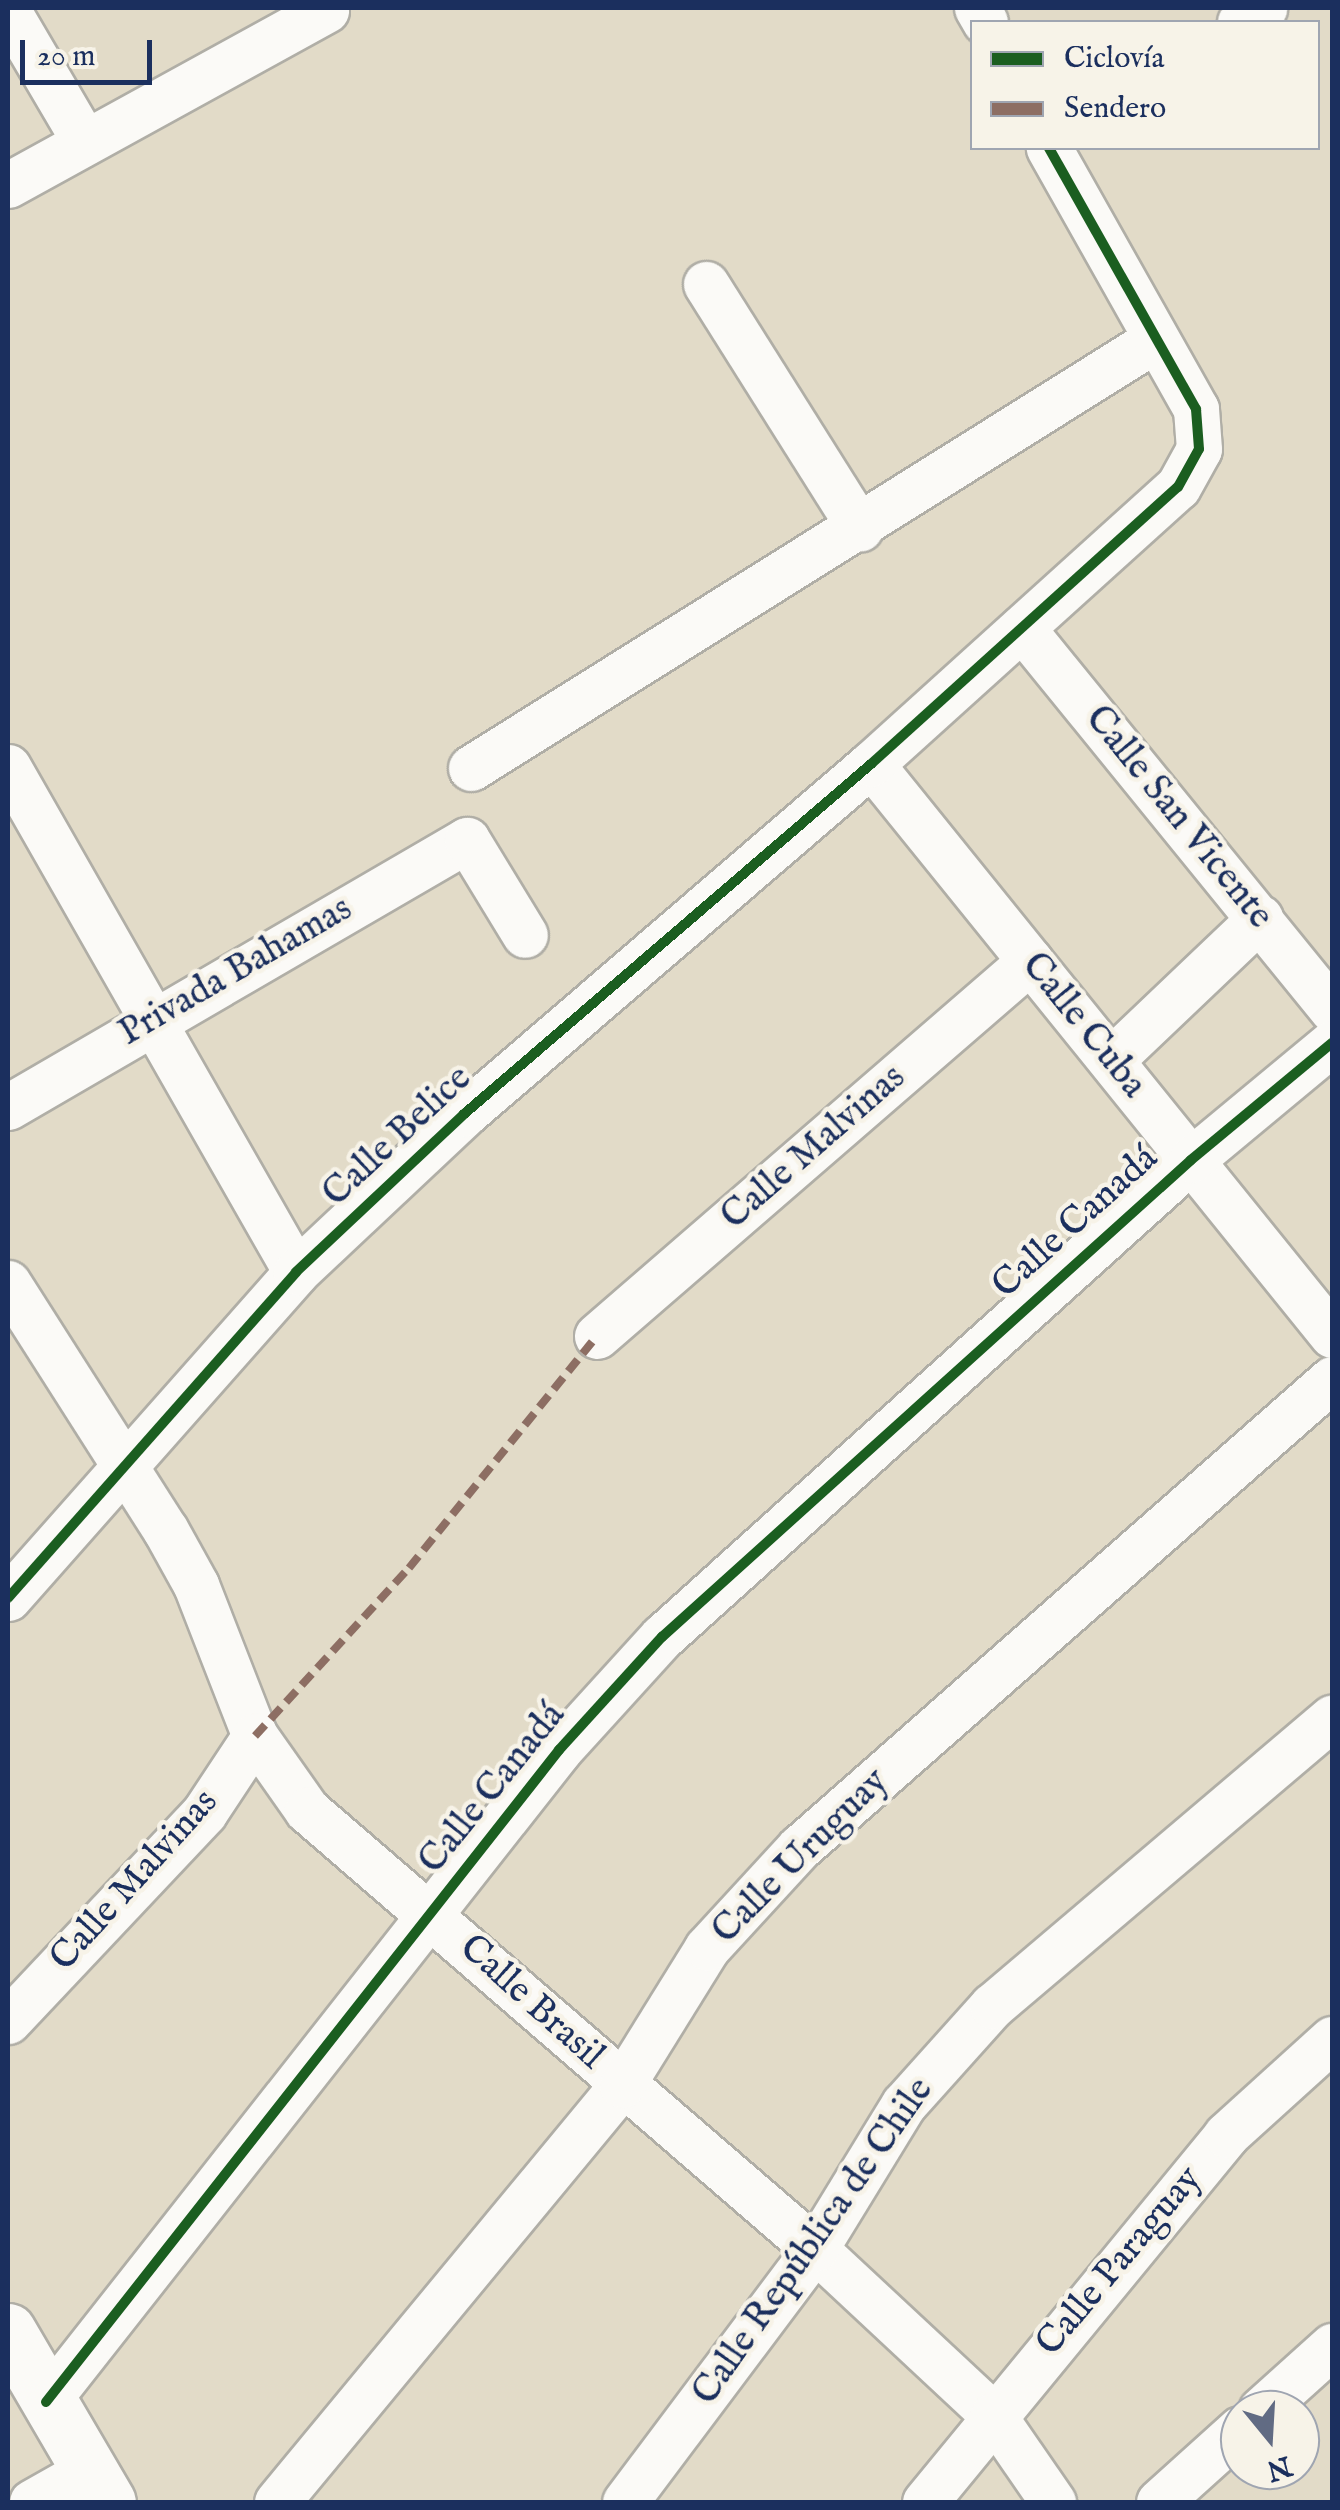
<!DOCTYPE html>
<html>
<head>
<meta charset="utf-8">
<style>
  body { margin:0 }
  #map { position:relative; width:1340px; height:2510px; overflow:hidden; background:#e2dbc8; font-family:"IM FELL English",serif }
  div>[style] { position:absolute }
  .roads { filter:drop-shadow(2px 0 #b0aea6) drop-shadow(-2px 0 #b0aea6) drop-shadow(0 2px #b0aea6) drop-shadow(0 -2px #b0aea6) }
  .minor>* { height:45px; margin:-22.5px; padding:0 22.5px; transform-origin:22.5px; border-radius:22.5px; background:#fbfaf7 }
  .tertiary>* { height:55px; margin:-27.5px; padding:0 27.5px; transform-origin:27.5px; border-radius:27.5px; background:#fbfaf7 }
  .quiet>* { height:8px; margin-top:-4px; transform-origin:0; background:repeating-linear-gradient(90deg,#8d6e63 0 15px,transparent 0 23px) }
  .cycleway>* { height:10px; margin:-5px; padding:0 5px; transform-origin:5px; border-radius:5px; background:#1b5e20 }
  span { translate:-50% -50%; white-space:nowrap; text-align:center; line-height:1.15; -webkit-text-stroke:9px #f7f3e8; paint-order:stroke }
  .street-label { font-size:38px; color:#1b2f5e }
  .frame { position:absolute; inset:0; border:10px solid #1b2f5e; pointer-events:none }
  .legend { position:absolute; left:970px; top:20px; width:350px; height:130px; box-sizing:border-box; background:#f7f3e8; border:2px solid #9fa5b1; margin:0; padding:12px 18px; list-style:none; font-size:30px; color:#1b2f5e }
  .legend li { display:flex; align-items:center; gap:20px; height:50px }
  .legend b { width:50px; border:2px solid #9fa5b1 }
  .north { position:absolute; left:1220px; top:2390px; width:100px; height:100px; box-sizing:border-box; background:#f7f3e8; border:2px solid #9fa5b1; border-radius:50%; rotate:162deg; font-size:28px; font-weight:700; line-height:40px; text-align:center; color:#1b2f5e }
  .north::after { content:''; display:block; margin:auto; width:35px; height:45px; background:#616b83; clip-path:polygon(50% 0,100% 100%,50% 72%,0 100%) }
  .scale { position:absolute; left:20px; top:40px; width:132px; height:45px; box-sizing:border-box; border:5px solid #1b2f5e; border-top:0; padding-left:12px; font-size:30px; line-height:35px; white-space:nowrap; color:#1b2f5e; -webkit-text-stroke:8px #f7f3e8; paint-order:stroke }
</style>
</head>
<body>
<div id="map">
  <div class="roads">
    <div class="minor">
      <div style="left:977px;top:8px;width:16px;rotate:60deg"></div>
      <div style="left:8px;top:11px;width:152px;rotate:59.6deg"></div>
      <div style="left:1240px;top:22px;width:28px;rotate:-30deg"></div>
      <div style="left:8px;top:185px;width:363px;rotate:-28.8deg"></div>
      <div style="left:706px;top:284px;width:289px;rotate:57.8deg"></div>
      <div style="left:1022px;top:628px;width:492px;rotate:50.9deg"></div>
      <div style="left:871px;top:764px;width:734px;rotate:51.08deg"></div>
      <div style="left:8px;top:767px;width:581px;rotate:60.3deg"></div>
      <div style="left:471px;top:768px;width:808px;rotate:-32.06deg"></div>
      <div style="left:1111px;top:1060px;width:206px;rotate:-43.6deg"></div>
      <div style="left:8px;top:1107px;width:531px;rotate:-30.19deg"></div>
      <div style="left:467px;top:840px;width:111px;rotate:58.6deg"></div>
      <div style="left:8px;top:1283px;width:292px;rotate:57.5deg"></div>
      <div style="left:165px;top:1529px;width:64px;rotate:61deg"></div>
      <div style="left:196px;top:1585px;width:162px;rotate:68.7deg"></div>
      <div style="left:255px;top:1736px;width:90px;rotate:54.9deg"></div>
      <div style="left:307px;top:1810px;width:671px;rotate:40.83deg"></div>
      <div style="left:815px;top:2249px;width:243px;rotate:43deg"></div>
      <div style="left:993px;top:2415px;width:106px;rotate:55.4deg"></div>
      <div style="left:597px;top:1336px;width:573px;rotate:-40.89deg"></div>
      <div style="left:8px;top:1598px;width:435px;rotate:-48.5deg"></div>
      <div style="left:296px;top:1272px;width:231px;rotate:-43.2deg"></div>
      <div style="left:464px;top:1114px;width:537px;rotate:-40.69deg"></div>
      <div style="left:871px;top:764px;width:413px;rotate:-42.1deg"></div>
      <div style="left:1178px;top:487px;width:43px;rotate:-61.1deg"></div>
      <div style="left:1199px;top:449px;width:40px;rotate:-94.3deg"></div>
      <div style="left:1196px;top:409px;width:300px;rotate:-119.4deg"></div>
      <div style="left:8px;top:2021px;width:286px;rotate:-46.7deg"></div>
      <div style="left:204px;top:1813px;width:92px;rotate:-56.5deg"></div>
      <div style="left:46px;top:2402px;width:830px;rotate:-51.8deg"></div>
      <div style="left:559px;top:1750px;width:153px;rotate:-47.7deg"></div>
      <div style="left:662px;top:1637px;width:712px;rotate:-42.04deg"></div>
      <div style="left:1191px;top:1160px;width:183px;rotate:-39.7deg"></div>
      <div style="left:1261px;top:2410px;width:96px;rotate:-42deg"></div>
      <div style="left:32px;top:2502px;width:65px;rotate:-29.3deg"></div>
      <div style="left:277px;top:2502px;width:541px;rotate:-50.4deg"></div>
      <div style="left:622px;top:2085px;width:161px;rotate:-58.2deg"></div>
      <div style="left:707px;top:1948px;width:136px;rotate:-47.4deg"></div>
      <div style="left:799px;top:1848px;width:710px;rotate:-41.35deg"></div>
      <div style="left:625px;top:2502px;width:316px;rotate:-53.1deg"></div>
      <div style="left:815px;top:2249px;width:170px;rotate:-58.5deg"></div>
      <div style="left:904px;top:2104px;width:132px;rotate:-48.1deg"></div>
      <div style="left:992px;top:2006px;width:446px;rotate:-40.3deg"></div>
      <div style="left:925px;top:2502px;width:475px;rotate:-50.6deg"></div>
      <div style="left:1226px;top:2135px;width:143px;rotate:-42.2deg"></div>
      <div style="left:1159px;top:2502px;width:109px;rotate:-42deg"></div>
    </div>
    <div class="tertiary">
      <div style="left:8px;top:2331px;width:198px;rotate:59.7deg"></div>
    </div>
  </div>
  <div class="quiet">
    <div style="left:255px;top:1736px;width:228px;rotate:-47.5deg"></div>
    <div style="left:409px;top:1568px;width:299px;rotate:-51deg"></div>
  </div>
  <div class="cycleway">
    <div style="left:8px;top:1598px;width:435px;rotate:-48.5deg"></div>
    <div style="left:296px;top:1272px;width:231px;rotate:-43.2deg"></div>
    <div style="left:464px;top:1114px;width:537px;rotate:-40.69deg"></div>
    <div style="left:871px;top:764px;width:413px;rotate:-42.1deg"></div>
    <div style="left:1178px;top:487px;width:43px;rotate:-61.1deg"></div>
    <div style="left:1199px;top:449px;width:40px;rotate:-94.3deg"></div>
    <div style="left:1196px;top:409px;width:300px;rotate:-119.4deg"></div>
    <div style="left:46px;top:2402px;width:830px;rotate:-51.8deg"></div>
    <div style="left:559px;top:1750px;width:153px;rotate:-47.7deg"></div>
    <div style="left:662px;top:1637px;width:712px;rotate:-42.04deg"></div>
    <div style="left:1191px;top:1160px;width:183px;rotate:-39.7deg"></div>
  </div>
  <div class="street-label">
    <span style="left:1178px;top:818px;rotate:51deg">Calle San Vicente</span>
    <span style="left:236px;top:972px;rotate:-30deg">Privada Bahamas</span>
    <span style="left:1083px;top:1026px;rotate:51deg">Calle Cuba</span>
    <span style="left:398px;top:1137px;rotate:-43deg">Calle Belice</span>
    <span style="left:814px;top:1148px;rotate:-41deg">Calle Malvinas</span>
    <span style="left:1076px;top:1223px;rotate:-42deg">Calle Canadá</span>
    <span style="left:493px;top:1789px;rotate:-51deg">Calle Canadá</span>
    <span style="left:801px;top:1857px;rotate:-45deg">Calle Uruguay</span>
    <span style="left:135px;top:1881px;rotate:-48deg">Calle Malvinas</span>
    <span style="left:531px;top:2003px;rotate:42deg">Calle Brasil</span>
    <span style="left:814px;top:2242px;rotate:-55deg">Calle República de Chile</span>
    <span style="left:1120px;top:2262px;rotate:-50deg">Calle Paraguay</span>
  </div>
  <div class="frame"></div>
  <ul class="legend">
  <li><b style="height:12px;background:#1b5e20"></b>Ciclovía</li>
  <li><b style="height:12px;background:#8d6e63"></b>Sendero</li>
  </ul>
  <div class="north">N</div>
  <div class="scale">20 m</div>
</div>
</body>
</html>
